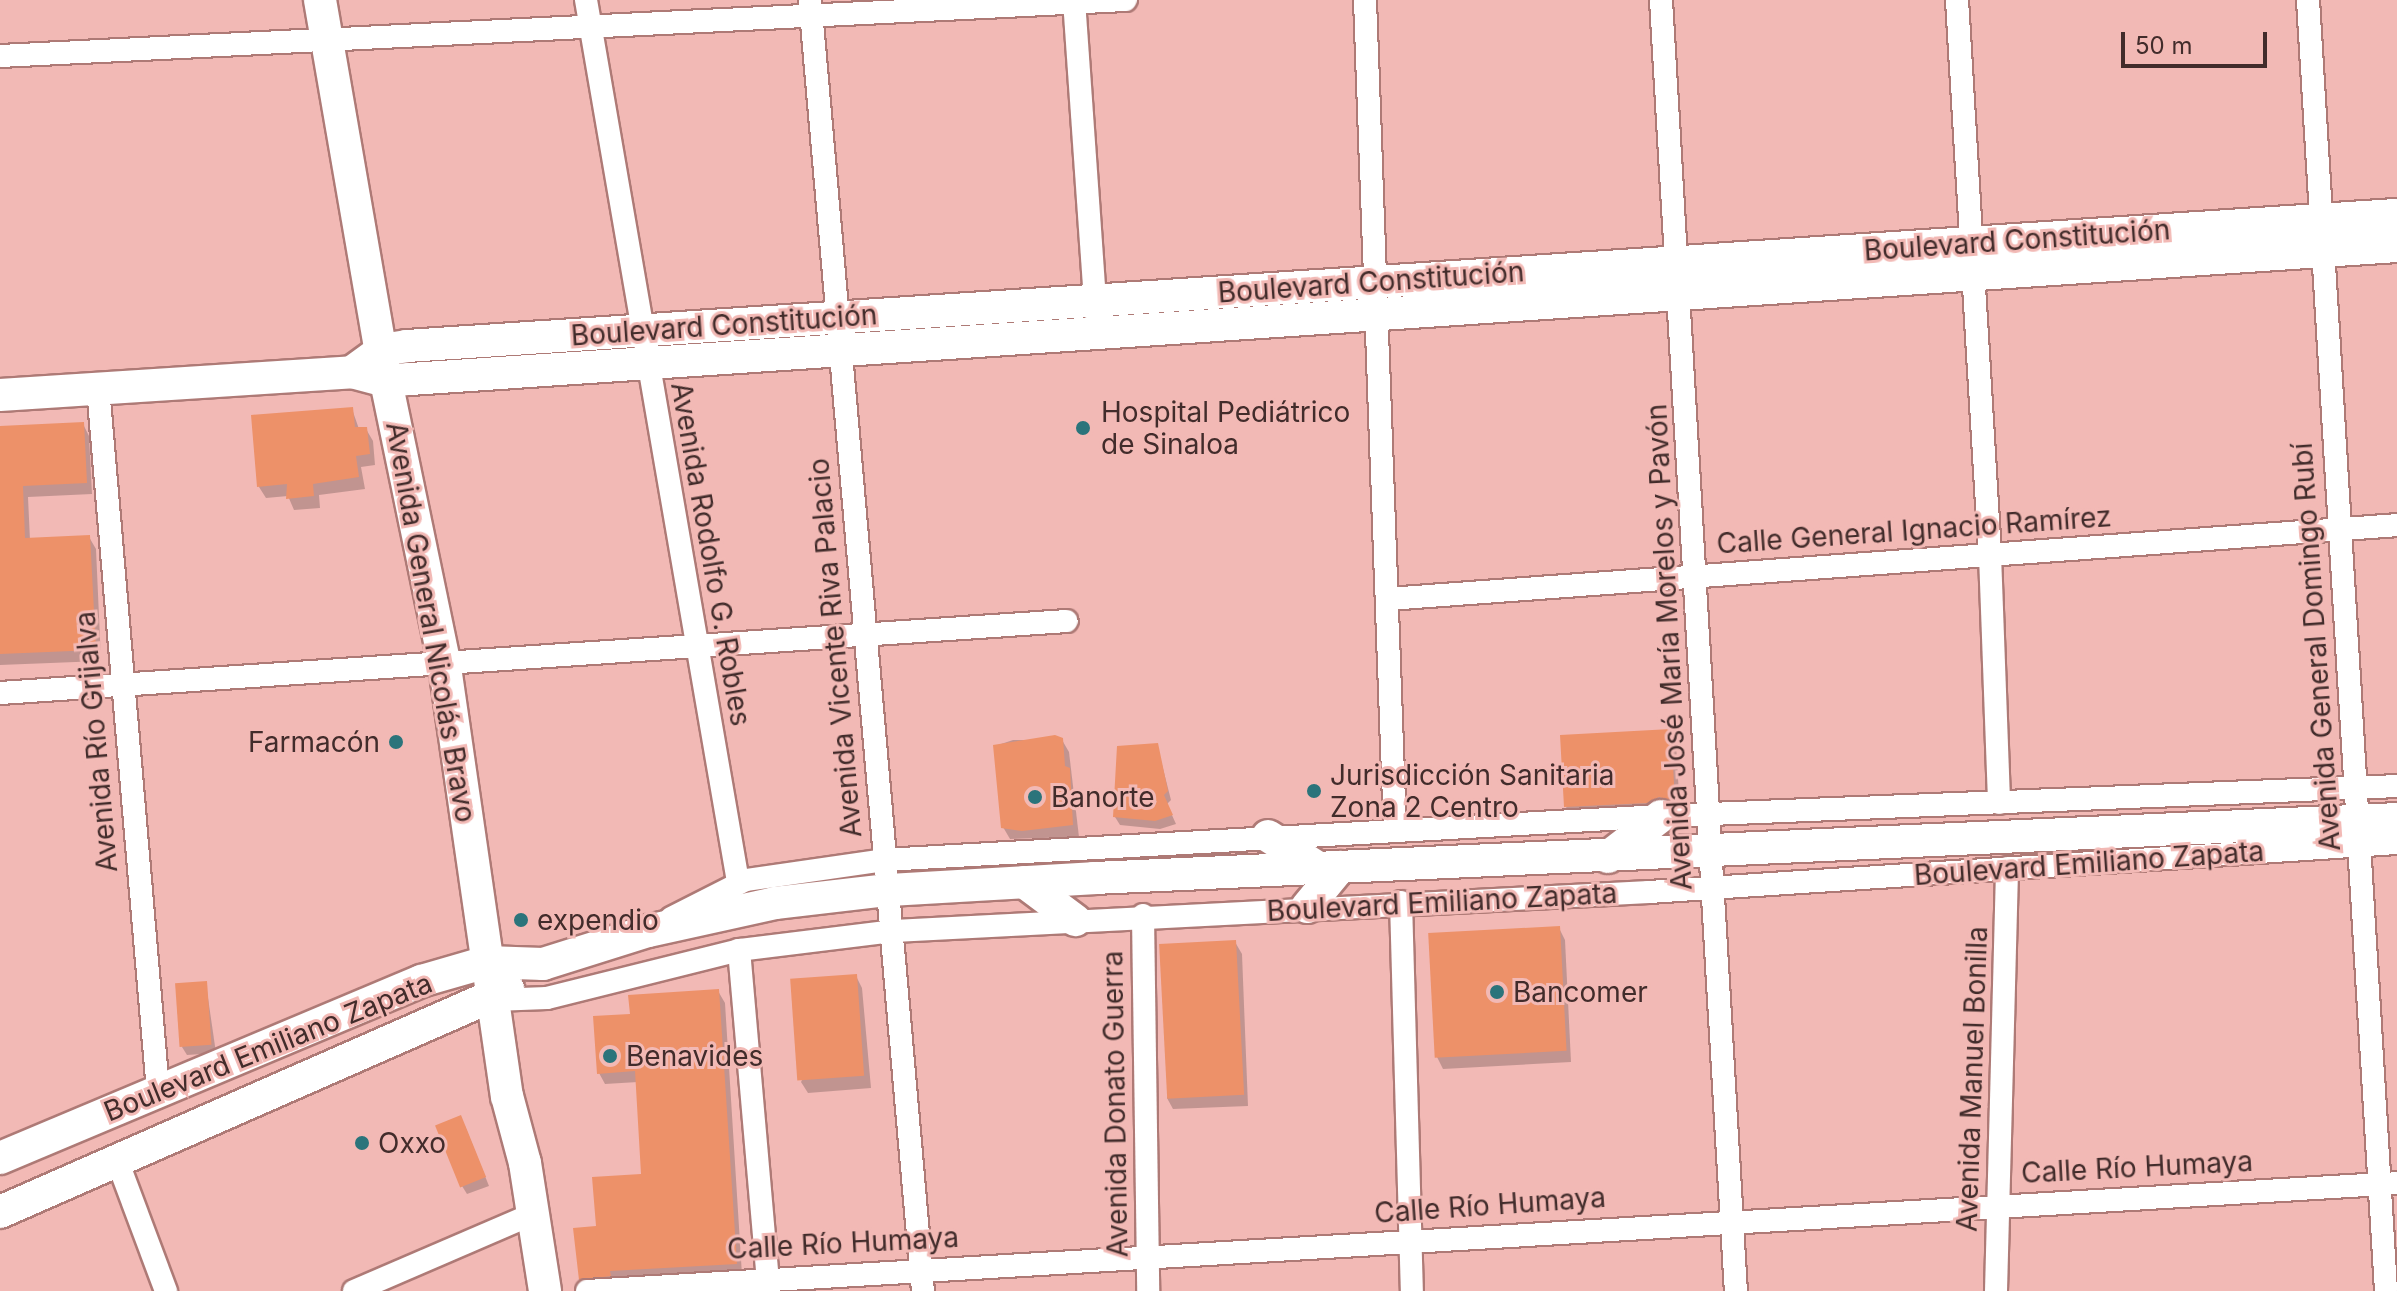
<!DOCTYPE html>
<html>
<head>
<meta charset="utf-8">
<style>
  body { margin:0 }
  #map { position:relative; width:2397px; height:1291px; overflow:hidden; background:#f2b9b5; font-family:Inter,sans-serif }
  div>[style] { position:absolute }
  .shadow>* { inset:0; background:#0003 }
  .building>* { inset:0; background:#ed9169; transform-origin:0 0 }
  .roads { filter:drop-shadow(2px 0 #ae7a76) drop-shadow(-2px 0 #ae7a76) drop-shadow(0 2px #ae7a76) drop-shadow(0 -2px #ae7a76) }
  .street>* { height:22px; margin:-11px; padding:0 11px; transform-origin:11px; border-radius:11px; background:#fff }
  .secondary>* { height:32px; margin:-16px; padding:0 16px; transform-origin:16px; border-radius:16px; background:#fff }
  .dots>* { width:22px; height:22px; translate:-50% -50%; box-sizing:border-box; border:4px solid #f2b9b5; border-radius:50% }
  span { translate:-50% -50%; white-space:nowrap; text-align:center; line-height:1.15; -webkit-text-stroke:6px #f2b9b5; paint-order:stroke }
  .street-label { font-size:28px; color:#422c2b }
  .poi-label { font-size:28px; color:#422c2b }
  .left { translate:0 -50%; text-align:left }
  .right { translate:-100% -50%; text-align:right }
  .scale { position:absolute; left:2121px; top:32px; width:146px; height:36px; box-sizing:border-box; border:4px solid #422c2b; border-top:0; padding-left:10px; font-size:24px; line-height:28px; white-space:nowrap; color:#422c2b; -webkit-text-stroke:6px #f2b9b5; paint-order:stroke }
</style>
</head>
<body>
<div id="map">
  <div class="shadow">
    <div style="clip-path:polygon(352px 409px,359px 429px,366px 429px,373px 441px,375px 465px,361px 467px,365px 489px,319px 495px,320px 508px,294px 510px,288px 496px,266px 498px,259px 487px,253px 416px)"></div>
    <div style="clip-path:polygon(83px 424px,89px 436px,92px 494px,28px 497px,30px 540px,89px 537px,96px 549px,101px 661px,0 665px,0 430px)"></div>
    <div style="clip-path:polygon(1670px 731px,1676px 743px,1680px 812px,1572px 819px,1566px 807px)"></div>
    <div style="clip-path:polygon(1013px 740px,1062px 740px,1069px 752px,1079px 837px,1010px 839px,1003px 827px,995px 746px)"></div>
    <div style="clip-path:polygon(1157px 745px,1171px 800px,1167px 804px,1176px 824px,1160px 829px,1120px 825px,1115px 817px)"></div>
    <div style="clip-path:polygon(1559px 928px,1565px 940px,1571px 1062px,1443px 1069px,1437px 1057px)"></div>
    <div style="clip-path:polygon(1235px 942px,1242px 954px,1248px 1106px,1173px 1109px,1167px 1098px)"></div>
    <div style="clip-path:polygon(856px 976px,862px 988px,871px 1088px,808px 1093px,801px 1082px)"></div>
    <div style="clip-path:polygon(206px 984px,216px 1053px,187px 1055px,182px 1047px)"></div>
    <div style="clip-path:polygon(718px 991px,725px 1003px,742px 1275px,587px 1290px,581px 1279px,598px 1228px,643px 1176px,638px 1082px,605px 1084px,599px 1073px,632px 1016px)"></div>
    <div style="clip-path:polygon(465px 1126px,489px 1186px,467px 1194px,462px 1186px)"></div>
  </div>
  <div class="building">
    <div style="clip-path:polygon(353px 407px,355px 427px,367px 427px,370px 454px,356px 456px,359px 477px,313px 484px,314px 496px,286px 499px,287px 484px,257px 487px,251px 415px)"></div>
    <div style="clip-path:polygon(84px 422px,87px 483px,23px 486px,25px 538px,90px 535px,96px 650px,0 654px,0 426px)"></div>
    <div style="clip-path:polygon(1671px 729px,1675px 801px,1659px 797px,1647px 803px,1564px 807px,1560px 735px)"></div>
    <div style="clip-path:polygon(1055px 735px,1063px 738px,1065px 766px,1070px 768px,1073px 825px,1022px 831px,1001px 828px,993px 745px)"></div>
    <div style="clip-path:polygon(1158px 743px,1168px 791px,1164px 795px,1173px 815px,1155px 821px,1113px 817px,1117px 746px)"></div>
    <div style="left:1560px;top:926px;width:125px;height:132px;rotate:87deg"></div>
    <div style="left:1236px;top:940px;width:155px;height:77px;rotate:87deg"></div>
    <div style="left:857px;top:974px;width:102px;height:67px;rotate:86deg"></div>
    <div style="left:207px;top:981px;width:64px;height:32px;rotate:86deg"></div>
    <div style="clip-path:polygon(719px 989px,737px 1264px,610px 1271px,611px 1276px,579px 1280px,573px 1228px,596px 1226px,592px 1177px,641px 1174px,635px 1071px,597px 1074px,593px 1016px,630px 1014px,628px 995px)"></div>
    <div style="left:461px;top:1115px;width:67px;height:28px;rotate:68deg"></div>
  </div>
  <div class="roads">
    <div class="street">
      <div style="left:586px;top:0;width:895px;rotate:80.22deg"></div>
      <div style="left:810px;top:0;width:1296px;rotate:85deg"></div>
      <div style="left:1074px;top:0;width:315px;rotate:86deg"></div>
      <div style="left:1365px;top:0;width:831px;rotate:87.93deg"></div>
      <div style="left:1661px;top:0;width:1293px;rotate:86.68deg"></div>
      <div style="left:1957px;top:0;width:556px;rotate:86.6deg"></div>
      <div style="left:1990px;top:555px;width:248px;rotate:87.9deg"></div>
      <div style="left:2308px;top:0;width:1293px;rotate:86.54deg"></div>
      <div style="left:0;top:56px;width:1127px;rotate:-2.85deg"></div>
      <div style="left:98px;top:388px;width:706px;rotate:85.12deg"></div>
      <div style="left:1388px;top:599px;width:1012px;rotate:-4.19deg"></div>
      <div style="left:0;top:693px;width:1069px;rotate:-3.86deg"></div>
      <div style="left:1401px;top:902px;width:389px;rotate:88.4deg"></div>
      <div style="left:1143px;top:915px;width:376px;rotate:89.2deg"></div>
      <div style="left:671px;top:918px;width:84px;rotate:-26.9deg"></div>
      <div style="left:746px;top:880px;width:139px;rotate:-8.2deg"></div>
      <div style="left:884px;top:860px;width:778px;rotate:-3.24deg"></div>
      <div style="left:1661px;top:816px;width:737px;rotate:-2.33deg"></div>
      <div style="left:739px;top:950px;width:342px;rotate:85deg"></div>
      <div style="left:494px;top:1000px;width:53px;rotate:-2.2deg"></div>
      <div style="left:547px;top:998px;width:198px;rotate:-14deg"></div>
      <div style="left:739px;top:950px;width:156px;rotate:-7deg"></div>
      <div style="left:894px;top:931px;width:756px;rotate:-2.96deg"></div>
      <div style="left:1649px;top:892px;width:750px;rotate:-3.75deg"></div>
      <div style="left:117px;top:1160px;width:140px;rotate:69.5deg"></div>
      <div style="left:354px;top:1291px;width:195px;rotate:-23.3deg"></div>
      <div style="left:587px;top:1291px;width:1813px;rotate:-3.41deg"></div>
      <div style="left:1996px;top:1291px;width:423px;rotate:-88.5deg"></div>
    </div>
    <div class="secondary">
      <div style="left:320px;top:0;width:387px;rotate:80.2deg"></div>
      <div style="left:386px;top:381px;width:285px;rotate:78.3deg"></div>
      <div style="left:444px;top:660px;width:441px;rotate:81.8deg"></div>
      <div style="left:507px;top:1096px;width:69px;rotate:75deg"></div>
      <div style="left:525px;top:1163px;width:130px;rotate:81.1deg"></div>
      <div style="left:352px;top:372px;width:37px;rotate:-36deg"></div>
      <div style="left:382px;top:350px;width:25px;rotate:-9deg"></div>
      <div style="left:407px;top:346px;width:1994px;rotate:-3.77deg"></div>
      <div style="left:0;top:395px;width:353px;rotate:-3.7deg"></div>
      <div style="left:352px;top:372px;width:35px;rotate:15deg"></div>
      <div style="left:386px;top:381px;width:24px;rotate:-5deg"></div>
      <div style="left:410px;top:379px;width:1991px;rotate:-3.83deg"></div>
      <div style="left:1268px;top:836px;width:58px;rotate:32.3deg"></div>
      <div style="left:1608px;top:857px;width:67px;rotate:-37.7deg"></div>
      <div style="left:1024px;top:882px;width:64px;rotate:36.7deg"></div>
      <div style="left:1307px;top:907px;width:52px;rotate:-50.5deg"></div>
      <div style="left:0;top:1158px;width:457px;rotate:-22.8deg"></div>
      <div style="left:421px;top:981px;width:69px;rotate:-16.1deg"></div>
      <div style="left:487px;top:962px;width:56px;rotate:2deg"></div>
      <div style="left:543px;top:964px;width:110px;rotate:-17.4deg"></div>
      <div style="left:648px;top:931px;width:130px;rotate:-12.4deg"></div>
      <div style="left:775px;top:903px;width:114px;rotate:-6.6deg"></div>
      <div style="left:888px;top:890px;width:206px;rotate:-3.3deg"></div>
      <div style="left:1094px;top:878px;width:1304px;rotate:-2.59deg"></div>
      <div style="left:0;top:1212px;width:555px;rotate:-23.7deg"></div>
    </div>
  </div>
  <div class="dots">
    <div style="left:1083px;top:428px;background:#2b747b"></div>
    <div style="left:396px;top:742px;background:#2b747b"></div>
    <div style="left:1314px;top:791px;background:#2b747b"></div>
    <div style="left:1035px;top:797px;background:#2b747b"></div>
    <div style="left:521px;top:920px;background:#2b747b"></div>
    <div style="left:1497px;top:992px;background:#2b747b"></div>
    <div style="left:610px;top:1056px;background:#2b747b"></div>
    <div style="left:362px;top:1143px;background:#2b747b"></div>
  </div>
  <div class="street-label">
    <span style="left:2017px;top:240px;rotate:-4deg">Boulevard Constitución</span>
    <span style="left:1371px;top:282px;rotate:-4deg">Boulevard Constitución</span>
    <span style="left:724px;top:325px;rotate:-4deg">Boulevard Constitución</span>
    <span style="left:1914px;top:530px;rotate:-4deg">Calle General Ignacio Ramírez</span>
    <span style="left:711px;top:554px;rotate:80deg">Avenida Rodolfo G. Robles</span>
    <span style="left:431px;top:622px;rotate:80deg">Avenida General Nicolás Bravo</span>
    <span style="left:1669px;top:647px;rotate:-93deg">Avenida José María Morelos y Pavón</span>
    <span style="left:2316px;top:647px;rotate:-94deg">Avenida General Domingo Rubí</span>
    <span style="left:835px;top:648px;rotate:-95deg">Avenida Vicente Riva Palacio</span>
    <span style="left:96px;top:742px;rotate:-95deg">Avenida Río Grijalva</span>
    <span style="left:2089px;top:863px;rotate:-4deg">Boulevard Emiliano Zapata</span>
    <span style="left:1442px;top:902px;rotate:-3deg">Boulevard Emiliano Zapata</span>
    <span style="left:268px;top:1047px;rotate:-22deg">Boulevard Emiliano Zapata</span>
    <span style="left:1972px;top:1079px;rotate:-88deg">Avenida Manuel Bonilla</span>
    <span style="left:1115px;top:1104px;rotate:-91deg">Avenida Donato Guerra</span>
    <span style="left:2137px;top:1167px;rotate:-3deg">Calle Río Humaya</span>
    <span style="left:1490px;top:1205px;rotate:-4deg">Calle Río Humaya</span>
    <span style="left:843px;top:1243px;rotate:-3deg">Calle Río Humaya</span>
  </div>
  <div class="poi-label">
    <span class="left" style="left:1101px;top:428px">Hospital Pediátrico<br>de Sinaloa</span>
    <span class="right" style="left:380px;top:742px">Farmacón</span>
    <span class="left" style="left:1330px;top:791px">Jurisdicción Sanitaria<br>Zona 2 Centro</span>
    <span class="left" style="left:1051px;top:797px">Banorte</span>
    <span class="left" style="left:537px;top:920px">expendio</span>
    <span class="left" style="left:1513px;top:992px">Bancomer</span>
    <span class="left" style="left:626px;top:1056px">Benavides</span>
    <span class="left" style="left:378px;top:1143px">Oxxo</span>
  </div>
  <div class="scale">50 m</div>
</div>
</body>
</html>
